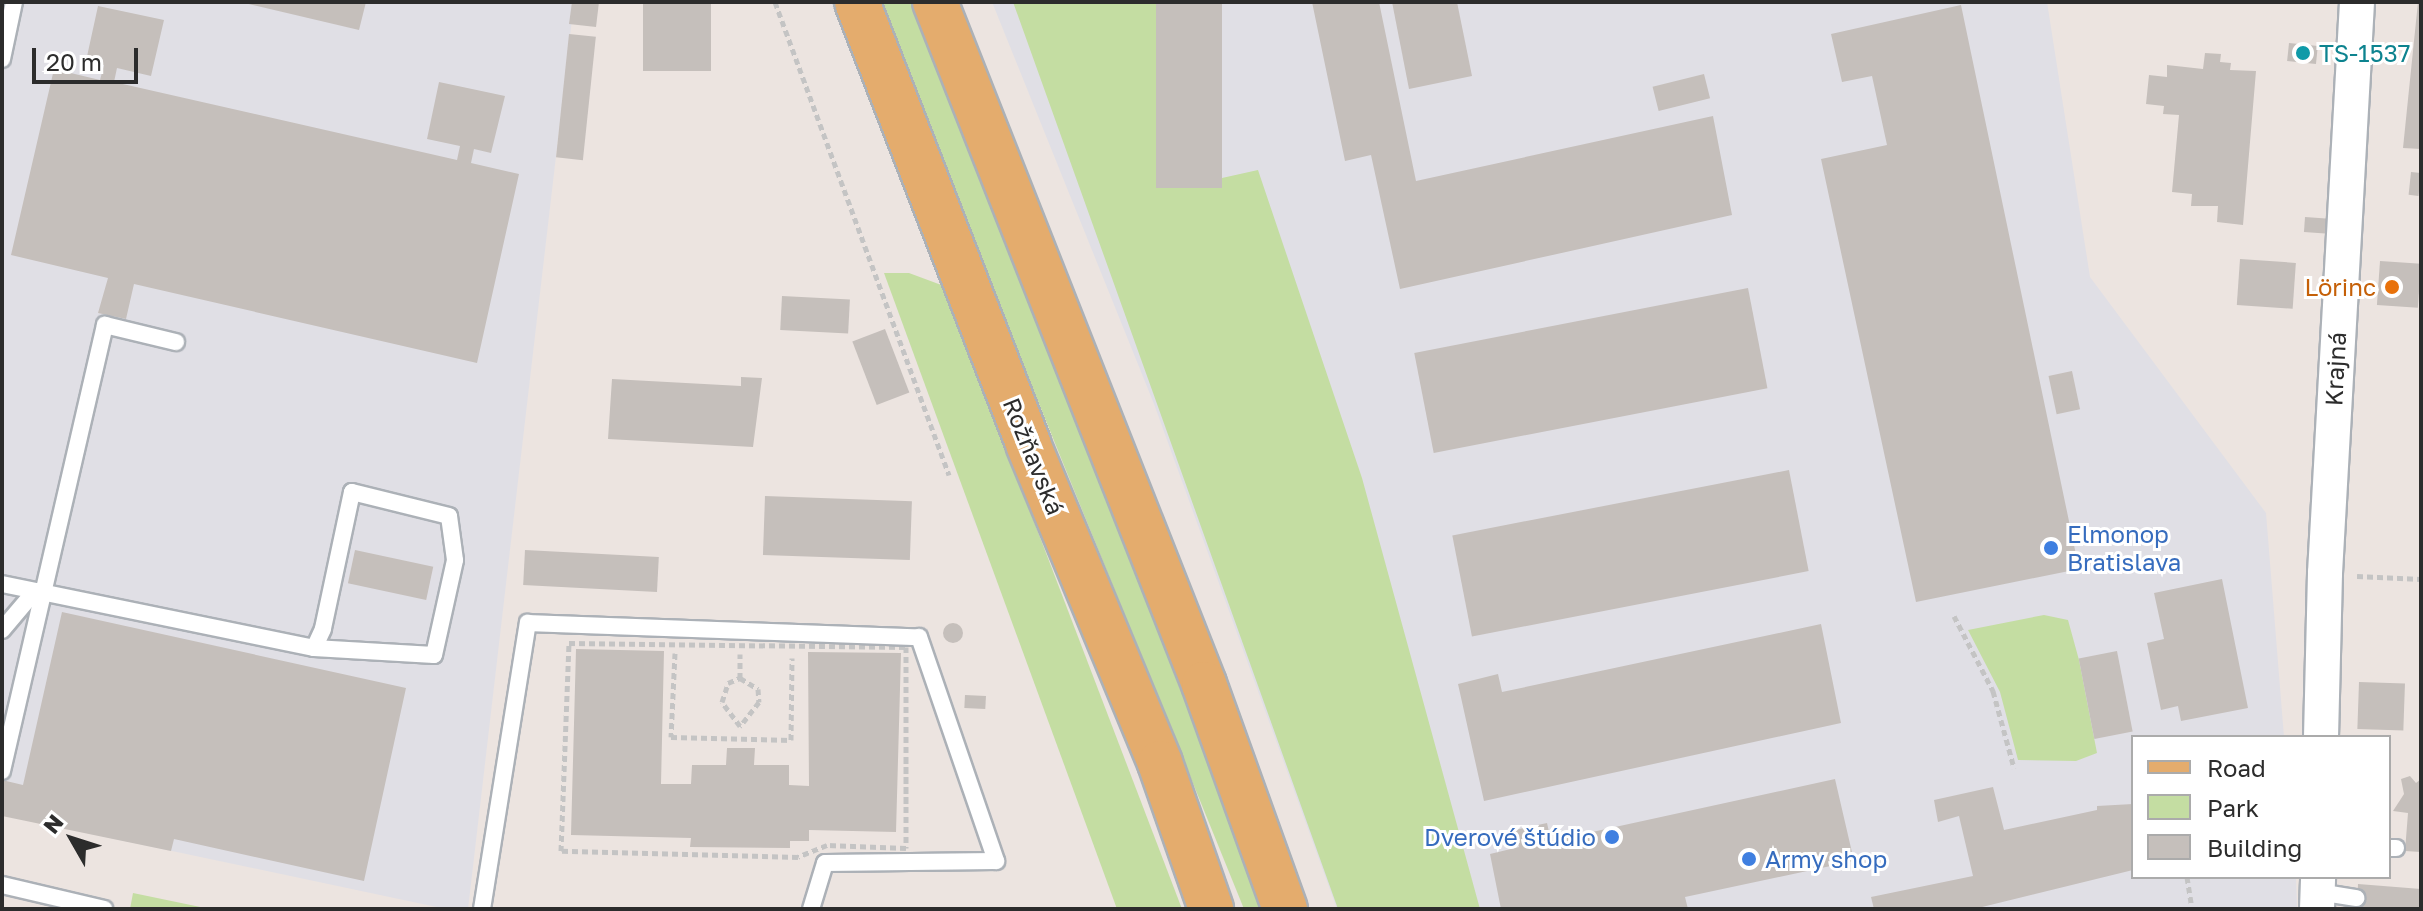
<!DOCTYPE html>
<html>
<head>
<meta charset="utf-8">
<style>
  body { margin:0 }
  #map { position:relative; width:2423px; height:911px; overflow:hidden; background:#ece4e0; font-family:"Golos Text",sans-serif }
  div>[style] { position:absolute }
  .industrial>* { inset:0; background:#e0dfe5 }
  .green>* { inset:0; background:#c4dda2 }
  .building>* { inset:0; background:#c5bfbb; transform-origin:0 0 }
  .round { border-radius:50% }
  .path>* { height:5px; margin-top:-2.5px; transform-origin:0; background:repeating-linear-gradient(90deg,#c4c4c4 0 6px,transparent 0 10px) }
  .roads { filter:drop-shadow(2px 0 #acb1b7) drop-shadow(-2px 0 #acb1b7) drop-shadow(0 2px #acb1b7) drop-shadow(0 -2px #acb1b7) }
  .lane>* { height:16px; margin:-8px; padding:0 8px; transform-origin:8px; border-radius:8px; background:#fff }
  .street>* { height:34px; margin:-17px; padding:0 17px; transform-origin:17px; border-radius:17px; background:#fff }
  .primary>* { height:44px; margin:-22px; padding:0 22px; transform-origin:22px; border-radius:22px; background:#e4ac6d }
  .dots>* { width:22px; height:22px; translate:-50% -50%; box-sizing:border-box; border:4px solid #fff; border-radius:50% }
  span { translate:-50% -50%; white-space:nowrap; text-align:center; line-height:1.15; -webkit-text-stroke:6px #fff; paint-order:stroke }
  .culture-label { font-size:24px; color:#0d838f }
  .left { translate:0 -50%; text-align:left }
  .food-label { font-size:24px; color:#c56008 }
  .right { translate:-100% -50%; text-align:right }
  .street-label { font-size:24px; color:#2c2c2c }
  .shop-label { font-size:24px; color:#366cbe }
  .frame { position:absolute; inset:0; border:4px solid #2c2c2c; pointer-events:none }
  .legend { position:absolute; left:2131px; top:735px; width:260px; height:144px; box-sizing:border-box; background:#fff; border:2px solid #ababab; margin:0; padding:10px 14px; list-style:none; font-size:24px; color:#2c2c2c }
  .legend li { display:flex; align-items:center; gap:16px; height:40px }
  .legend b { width:40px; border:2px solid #ababab }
  .north { position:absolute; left:32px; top:799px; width:80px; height:80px; -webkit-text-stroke:6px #fff; paint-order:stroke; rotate:309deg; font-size:22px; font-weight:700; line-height:32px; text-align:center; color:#2c2c2c }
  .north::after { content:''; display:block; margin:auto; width:28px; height:36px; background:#2c2c2c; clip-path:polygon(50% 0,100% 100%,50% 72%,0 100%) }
  .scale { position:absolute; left:32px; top:48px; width:106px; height:36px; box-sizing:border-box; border:4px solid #2c2c2c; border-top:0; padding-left:10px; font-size:24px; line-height:28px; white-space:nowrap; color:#2c2c2c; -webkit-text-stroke:6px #fff; paint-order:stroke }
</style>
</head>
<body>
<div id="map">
  <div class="industrial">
    <div style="clip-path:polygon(2px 2px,574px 2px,468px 909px,446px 909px,2px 815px)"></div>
    <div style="clip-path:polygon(992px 2px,2047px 2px,2090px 277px,2266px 513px,2284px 737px,2133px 737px,2133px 877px,2296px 877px,2297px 909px,1337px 909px,1154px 404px)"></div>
  </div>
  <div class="green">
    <div style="clip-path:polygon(876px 2px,915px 2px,1265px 909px,1244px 909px)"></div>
    <div style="clip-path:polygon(1013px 2px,1156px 2px,1195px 184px,1258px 170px,1362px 478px,1480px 909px,1338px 909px)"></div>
    <div style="clip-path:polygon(884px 273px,909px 273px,944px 286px,1182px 909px,1117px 909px)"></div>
    <div style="clip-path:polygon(2044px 615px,2068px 620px,2079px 660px,2097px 753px,2076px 761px,2018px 760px,2000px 692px,1968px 630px)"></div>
    <div style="clip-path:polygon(133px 893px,210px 909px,130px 909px)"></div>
  </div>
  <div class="building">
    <div style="clip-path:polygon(240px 2px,366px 2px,359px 30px)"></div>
    <div style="clip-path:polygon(572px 2px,599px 2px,596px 27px,569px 24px)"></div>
    <div style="left:643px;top:2px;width:68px;height:69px"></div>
    <div style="left:1156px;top:2px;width:66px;height:186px"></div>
    <div style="clip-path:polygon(1312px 2px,1379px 2px,1416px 181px,1713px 116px,1732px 215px,1400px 289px,1371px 155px,1345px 161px)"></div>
    <div style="clip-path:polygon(1392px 2px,1457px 2px,1472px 76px,1409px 89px)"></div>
    <div style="clip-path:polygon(2418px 2px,2421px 2px,2421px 149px,2403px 148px)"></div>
    <div style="clip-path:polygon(1961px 5px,2079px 569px,1916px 602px,1821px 159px,1887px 145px,1872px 76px,1842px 82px,1831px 34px)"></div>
    <div style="clip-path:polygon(98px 6px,164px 20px,151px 76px,117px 68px,114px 82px,457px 160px,460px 146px,427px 139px,439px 82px,505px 96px,491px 153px,474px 149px,471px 163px,519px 174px,477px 363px,134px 284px,126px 319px,98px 313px,108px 278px,11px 255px,54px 69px,100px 80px,104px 65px,86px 61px)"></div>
    <div style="left:569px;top:34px;width:27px;height:124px;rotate:6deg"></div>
    <div style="left:2289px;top:43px;width:29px;height:18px;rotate:6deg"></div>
    <div style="clip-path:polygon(2205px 53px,2221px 54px,2220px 62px,2231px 63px,2230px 70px,2256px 71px,2243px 225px,2217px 222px,2218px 206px,2191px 206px,2192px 194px,2172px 192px,2179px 115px,2163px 114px,2164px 106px,2146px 104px,2149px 75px,2167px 77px,2167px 65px,2203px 69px)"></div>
    <div style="left:1704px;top:74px;width:25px;height:53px;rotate:76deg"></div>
    <div style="left:2411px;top:172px;width:10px;height:23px;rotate:6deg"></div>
    <div style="left:2305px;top:217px;width:28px;height:15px;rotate:4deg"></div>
    <div style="left:2240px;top:259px;width:56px;height:46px;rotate:4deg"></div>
    <div style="left:2380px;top:261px;width:41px;height:44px;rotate:4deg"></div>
    <div style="left:1748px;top:288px;width:102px;height:340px;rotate:79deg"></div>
    <div style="left:782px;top:296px;width:68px;height:34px;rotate:3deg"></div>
    <div style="left:885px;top:329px;width:68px;height:35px;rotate:69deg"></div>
    <div style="left:2072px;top:371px;width:39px;height:24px;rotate:78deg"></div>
    <div style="clip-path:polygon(741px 377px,762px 378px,753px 447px,608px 439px,612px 379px,741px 386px)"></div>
    <div style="left:1789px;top:470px;width:103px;height:343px;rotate:79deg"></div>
    <div style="left:765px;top:496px;width:147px;height:59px;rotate:2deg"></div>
    <div style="left:355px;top:550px;width:80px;height:34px;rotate:12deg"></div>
    <div style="left:525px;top:550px;width:134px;height:35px;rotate:3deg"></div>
    <div style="clip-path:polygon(2222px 579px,2248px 708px,2181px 721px,2178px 706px,2161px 710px,2147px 643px,2164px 639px,2154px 593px)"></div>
    <div style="clip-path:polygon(62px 612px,406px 688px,364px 881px,174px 839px,171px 851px,2px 816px,2px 780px,23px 785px)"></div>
    <div class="round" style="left:943px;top:623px;width:20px;height:20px"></div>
    <div style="clip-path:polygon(1821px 624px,1841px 723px,1484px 801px,1458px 684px,1498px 674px,1502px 692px)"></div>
    <div style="clip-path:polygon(576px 649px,664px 651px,661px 784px,691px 784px,692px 765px,726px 765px,727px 748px,755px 748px,754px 765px,789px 765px,789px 785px,809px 786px,808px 652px,901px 653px,896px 832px,809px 830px,809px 841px,790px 841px,790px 848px,690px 847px,691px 838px,571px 835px)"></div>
    <div style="left:2117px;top:651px;width:82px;height:39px;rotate:79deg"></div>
    <div style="left:2359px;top:682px;width:46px;height:47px;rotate:2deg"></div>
    <div style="left:965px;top:695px;width:21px;height:13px;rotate:3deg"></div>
    <div style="clip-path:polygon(2410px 776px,2416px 783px,2421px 779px,2421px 852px,2405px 851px,2408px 813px,2393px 811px,2404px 794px,2401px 779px)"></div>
    <div style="clip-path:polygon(1835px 779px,1854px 861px,1685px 897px,1688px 909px,1501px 909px,1490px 854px,1519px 847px,1515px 830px,1547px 823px,1551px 841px)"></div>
    <div style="clip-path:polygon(1993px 787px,2004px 830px,2097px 810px,2097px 806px,2133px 804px,2133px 870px,1974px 909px,1874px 909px,1871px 897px,1973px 876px,1959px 816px,1938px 822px,1934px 800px)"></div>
    <div style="clip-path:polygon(2358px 884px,2421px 889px,2421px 909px,2357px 909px)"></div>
  </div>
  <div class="path">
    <div style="left:775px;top:2px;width:504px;rotate:69.8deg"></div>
    <div style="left:2357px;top:576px;width:64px;rotate:2.7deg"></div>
    <div style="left:1954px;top:616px;width:85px;rotate:62.5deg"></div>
    <div style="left:1993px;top:691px;width:80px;rotate:74.7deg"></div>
    <div style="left:569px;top:643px;width:337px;rotate:0.7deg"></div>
    <div style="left:906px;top:647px;width:201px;rotate:90deg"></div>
    <div style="left:906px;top:848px;width:79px;rotate:-177.8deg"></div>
    <div style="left:827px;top:845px;width:31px;rotate:158deg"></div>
    <div style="left:798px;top:857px;width:237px;rotate:-178.5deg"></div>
    <div style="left:561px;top:851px;width:208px;rotate:-87.8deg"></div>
    <div style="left:675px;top:653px;width:84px;rotate:92.7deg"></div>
    <div style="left:671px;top:737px;width:120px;rotate:1.4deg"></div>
    <div style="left:791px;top:740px;width:82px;rotate:-89.3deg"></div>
    <div style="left:740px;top:678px;width:21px;rotate:31deg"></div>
    <div style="left:758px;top:689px;width:13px;rotate:86deg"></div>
    <div style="left:759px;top:702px;width:31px;rotate:128deg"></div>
    <div style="left:740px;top:726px;width:30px;rotate:-127deg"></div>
    <div style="left:722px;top:702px;width:20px;rotate:-72deg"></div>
    <div style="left:728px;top:683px;width:13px;rotate:-23deg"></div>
    <div style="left:740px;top:678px;width:24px;rotate:-90deg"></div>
    <div style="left:2187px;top:877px;width:32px;rotate:81deg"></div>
  </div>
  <div class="roads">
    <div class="lane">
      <div style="left:2px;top:59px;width:58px;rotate:-78.1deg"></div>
      <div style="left:2px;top:584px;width:318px;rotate:11.6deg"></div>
      <div style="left:314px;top:648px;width:120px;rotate:3.3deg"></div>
      <div style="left:434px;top:655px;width:97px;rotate:-77.5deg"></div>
      <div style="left:455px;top:560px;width:44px;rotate:-97.8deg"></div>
      <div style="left:449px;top:516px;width:100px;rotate:-166.1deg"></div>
      <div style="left:352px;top:492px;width:140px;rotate:102deg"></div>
      <div style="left:323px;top:629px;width:21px;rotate:115deg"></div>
      <div style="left:2px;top:630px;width:51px;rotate:-49.8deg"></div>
      <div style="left:2px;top:771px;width:458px;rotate:-77deg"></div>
      <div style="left:105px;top:325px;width:73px;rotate:13.5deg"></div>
      <div style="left:2389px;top:848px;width:7px"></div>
      <div style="left:2px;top:885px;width:105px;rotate:13.2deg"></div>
      <div style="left:2318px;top:892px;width:39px;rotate:9deg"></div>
      <div style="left:482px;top:909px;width:290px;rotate:-80.9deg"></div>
      <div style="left:528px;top:623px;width:391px;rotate:2.1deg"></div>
      <div style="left:919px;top:637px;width:237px;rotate:71deg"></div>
      <div style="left:996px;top:861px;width:171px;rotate:179.3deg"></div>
      <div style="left:825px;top:863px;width:48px;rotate:106.9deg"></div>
    </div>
    <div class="street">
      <div style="left:2321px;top:737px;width:164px;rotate:-88.6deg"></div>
      <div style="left:2325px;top:573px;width:572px;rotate:-86.79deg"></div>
      <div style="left:2317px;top:909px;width:32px;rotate:-88deg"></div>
    </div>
    <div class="primary">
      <div style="left:857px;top:2px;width:474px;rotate:68.8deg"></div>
      <div style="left:1028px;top:444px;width:345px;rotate:67.5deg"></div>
      <div style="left:1160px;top:763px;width:155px;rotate:70.7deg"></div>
      <div style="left:935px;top:2px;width:733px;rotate:68.47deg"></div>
      <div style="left:1204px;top:684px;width:239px;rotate:70.2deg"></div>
    </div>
  </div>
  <div class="dots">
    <div style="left:2303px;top:53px;background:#0f9aa8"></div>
    <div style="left:2392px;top:287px;background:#e8710a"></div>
    <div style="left:2051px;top:548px;background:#3f7fe0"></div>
    <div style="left:1612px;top:837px;background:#3f7fe0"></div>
    <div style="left:1749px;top:859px;background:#3f7fe0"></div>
  </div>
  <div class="culture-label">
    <span class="left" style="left:2319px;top:53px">TS-1537</span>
  </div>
  <div class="food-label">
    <span class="right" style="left:2376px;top:287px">Lörinc</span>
  </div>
  <div class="street-label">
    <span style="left:2335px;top:369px;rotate:-87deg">Krajná</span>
    <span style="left:1034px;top:456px;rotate:68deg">Rožňavská</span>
  </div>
  <div class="shop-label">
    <span class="left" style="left:2067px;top:548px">Elmonop<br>Bratislava</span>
    <span class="right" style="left:1596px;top:837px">Dverové štúdio</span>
    <span class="left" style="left:1765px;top:859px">Army shop</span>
  </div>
  <div class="frame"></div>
  <ul class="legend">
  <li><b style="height:10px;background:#e4ac6d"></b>Road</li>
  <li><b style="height:22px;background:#c4dda2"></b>Park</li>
  <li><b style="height:22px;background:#c5bfbb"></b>Building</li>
  </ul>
  <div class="north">N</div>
  <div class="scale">20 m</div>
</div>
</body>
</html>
